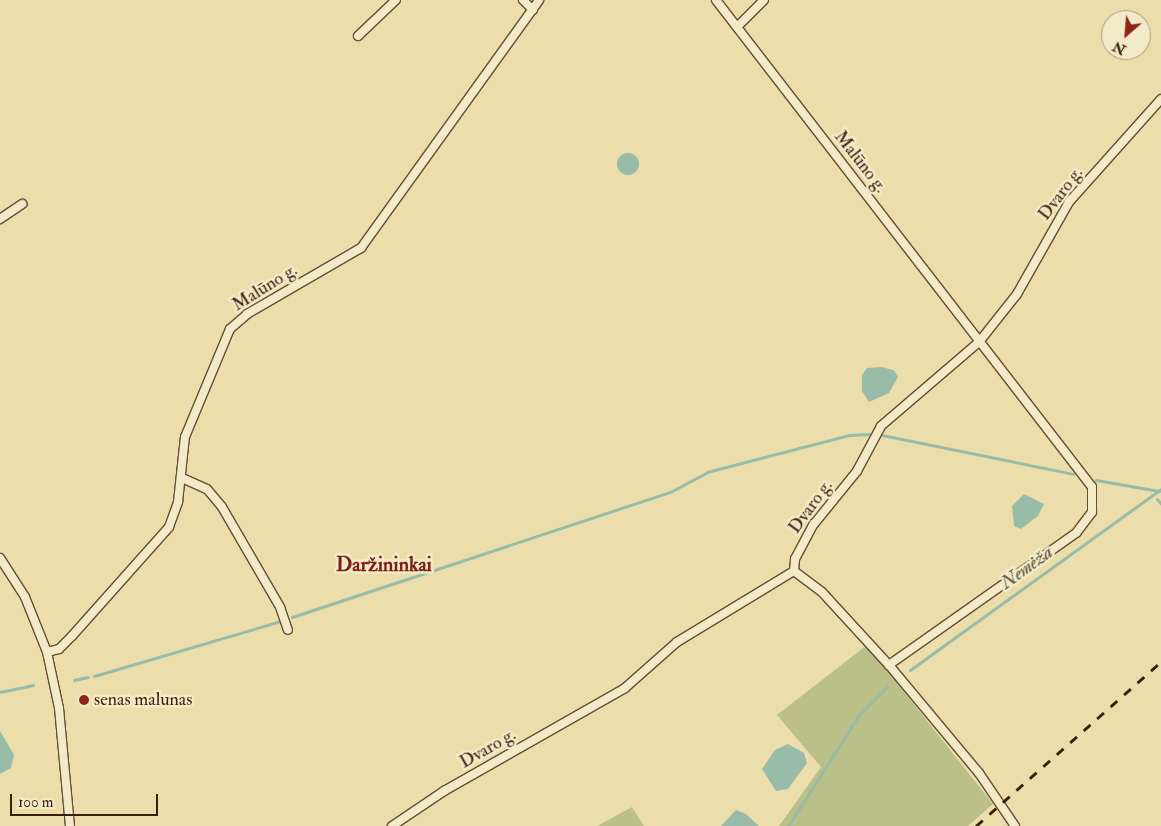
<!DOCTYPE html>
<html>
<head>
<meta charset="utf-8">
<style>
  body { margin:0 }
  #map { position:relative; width:1161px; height:826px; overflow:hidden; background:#ecdeab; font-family:"IM FELL Double Pica",serif }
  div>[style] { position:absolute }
  .green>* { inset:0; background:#bac087 }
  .water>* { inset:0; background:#99bca9 }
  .round { border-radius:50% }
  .stream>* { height:3px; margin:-1.5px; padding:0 1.5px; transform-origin:1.5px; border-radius:1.5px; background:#99bca9 }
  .roads { filter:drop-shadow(1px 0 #664d33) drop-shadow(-1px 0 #664d33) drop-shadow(0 1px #664d33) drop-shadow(0 -1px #664d33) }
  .street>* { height:8px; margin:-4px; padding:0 4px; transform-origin:4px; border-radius:4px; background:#f3eac8 }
  .rail>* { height:3px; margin-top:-1.5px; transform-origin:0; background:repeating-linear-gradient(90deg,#3a1d0b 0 9px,transparent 0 18px) }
  .dots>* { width:14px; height:14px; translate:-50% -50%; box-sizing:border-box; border:2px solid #f3eac8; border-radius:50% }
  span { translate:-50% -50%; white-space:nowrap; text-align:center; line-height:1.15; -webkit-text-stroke:5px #f3eac8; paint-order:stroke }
  .street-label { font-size:18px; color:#3a1d0b }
  .poi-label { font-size:18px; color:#3a1d0b }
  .left { translate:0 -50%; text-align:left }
  .water-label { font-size:19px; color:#564d3a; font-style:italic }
  .quarter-label { font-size:20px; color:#7a1f14; font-weight:700 }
  .north { position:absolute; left:1101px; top:10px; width:50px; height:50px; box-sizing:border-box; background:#f3eac8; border:1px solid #a9987c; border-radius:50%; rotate:207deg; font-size:14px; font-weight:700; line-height:20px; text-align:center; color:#3a1d0b }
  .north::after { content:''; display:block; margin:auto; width:18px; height:22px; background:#8f2418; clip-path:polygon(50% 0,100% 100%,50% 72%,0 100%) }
  .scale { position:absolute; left:10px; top:794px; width:148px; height:22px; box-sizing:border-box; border:2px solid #3a1d0b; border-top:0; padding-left:6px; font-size:15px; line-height:18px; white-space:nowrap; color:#3a1d0b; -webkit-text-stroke:4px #f3eac8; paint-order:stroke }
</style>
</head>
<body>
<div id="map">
  <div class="green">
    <div style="clip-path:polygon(867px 645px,993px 804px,968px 826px,779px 826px,821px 767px,777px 715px)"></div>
    <div style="clip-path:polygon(632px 807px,644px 826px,597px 826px)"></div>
  </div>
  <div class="water">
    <div class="round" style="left:617px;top:153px;width:22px;height:22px"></div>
    <div style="clip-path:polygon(881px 367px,894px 370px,898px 377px,889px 393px,869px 402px,862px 391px,862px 375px,867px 368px)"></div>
    <div style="clip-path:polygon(1024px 494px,1044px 504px,1038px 516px,1021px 529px,1014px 526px,1012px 506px)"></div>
    <div style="clip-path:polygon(0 731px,14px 755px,11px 768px,0 774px)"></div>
    <div style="clip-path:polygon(788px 744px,804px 753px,807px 763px,788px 789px,776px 791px,762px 769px,775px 750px)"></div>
    <div style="clip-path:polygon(736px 810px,746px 814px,759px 826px,721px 826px)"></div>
  </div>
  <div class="stream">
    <div style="left:882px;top:435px;width:195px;rotate:11.5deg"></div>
    <div style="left:1096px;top:480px;width:64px;rotate:9.9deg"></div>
    <div style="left:1157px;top:499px;width:6px;rotate:51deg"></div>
    <div style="left:292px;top:617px;width:400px;rotate:-18.3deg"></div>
    <div style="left:672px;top:491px;width:40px;rotate:-28deg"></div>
    <div style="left:707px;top:472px;width:147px;rotate:-14.6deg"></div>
    <div style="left:849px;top:435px;width:21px;rotate:-3deg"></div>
    <div style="left:910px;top:670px;width:309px;rotate:-35.8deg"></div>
    <div style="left:94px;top:676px;width:192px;rotate:-16.4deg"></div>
    <div style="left:74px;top:680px;width:14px;rotate:-12deg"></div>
    <div style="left:0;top:692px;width:34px;rotate:-12deg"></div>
    <div style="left:788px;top:826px;width:132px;rotate:-57.4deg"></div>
    <div style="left:859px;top:715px;width:40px;rotate:-45deg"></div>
  </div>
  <div class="roads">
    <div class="street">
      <div style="left:523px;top:0;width:14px;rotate:45deg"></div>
      <div style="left:716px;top:0;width:615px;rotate:52.33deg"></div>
      <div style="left:1092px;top:487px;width:25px;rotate:90deg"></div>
      <div style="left:1092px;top:512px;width:26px;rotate:127deg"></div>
      <div style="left:1076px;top:533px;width:229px;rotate:144.8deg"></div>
      <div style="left:737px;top:27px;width:38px;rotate:-45deg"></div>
      <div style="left:358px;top:36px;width:52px;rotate:-43.5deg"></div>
      <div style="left:0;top:219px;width:27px;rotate:-34deg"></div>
      <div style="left:182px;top:478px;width:27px;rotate:24deg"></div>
      <div style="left:207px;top:489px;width:23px;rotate:50deg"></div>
      <div style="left:222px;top:507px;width:116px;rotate:59.9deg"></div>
      <div style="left:280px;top:607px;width:24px;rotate:71deg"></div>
      <div style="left:0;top:558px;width:46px;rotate:57.3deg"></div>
      <div style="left:25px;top:597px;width:59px;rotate:68.2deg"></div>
      <div style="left:47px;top:652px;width:57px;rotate:77.9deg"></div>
      <div style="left:59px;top:708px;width:119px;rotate:84.7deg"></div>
      <div style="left:794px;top:571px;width:12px;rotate:-85deg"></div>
      <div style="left:795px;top:559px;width:40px;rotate:-62deg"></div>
      <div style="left:814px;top:524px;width:68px;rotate:-50.9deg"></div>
      <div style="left:857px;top:471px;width:51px;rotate:-61.9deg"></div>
      <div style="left:881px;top:426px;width:129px;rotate:-40.6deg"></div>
      <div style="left:979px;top:342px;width:61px;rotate:-51.6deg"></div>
      <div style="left:1017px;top:294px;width:106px;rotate:-60.5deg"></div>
      <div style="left:1069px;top:202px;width:138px;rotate:-48.2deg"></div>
      <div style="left:794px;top:571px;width:35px;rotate:37deg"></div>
      <div style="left:822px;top:592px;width:99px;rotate:47.5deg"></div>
      <div style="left:889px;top:665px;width:141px;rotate:50.2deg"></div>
      <div style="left:979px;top:773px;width:64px;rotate:55.8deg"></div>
      <div style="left:47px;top:652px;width:12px;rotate:-14deg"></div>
      <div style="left:59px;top:649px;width:18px;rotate:-45deg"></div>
      <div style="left:72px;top:636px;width:146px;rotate:-48.3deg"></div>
      <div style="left:169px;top:527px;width:27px;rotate:-70deg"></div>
      <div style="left:178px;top:502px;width:65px;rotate:-83.9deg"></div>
      <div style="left:185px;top:437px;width:117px;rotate:-67.4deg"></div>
      <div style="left:230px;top:329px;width:23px;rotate:-41deg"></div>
      <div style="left:247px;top:314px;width:132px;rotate:-30.1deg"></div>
      <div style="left:361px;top:248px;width:305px;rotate:-54.3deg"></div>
      <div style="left:392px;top:826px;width:63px;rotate:-33.9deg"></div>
      <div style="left:444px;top:791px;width:208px;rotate:-29.6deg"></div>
      <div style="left:625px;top:688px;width:69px;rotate:-41.5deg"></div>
      <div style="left:677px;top:642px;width:137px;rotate:-31.3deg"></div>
    </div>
  </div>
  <div class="rail">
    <div style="left:976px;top:826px;width:247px;rotate:-41.6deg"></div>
  </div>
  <div class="dots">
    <div style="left:84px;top:700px;background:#8f2418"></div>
  </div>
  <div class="street-label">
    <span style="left:860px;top:162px;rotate:52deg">Malūno g.</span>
    <span style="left:1061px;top:194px;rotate:-53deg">Dvaro g.</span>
    <span style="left:265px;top:288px;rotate:-32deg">Malūno g.</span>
    <span style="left:811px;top:507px;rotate:-54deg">Dvaro g.</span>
    <span style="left:488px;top:749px;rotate:-30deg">Dvaro g.</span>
  </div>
  <div class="poi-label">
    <span class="left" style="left:94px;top:700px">senas malunas</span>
  </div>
  <div class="water-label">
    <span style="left:1027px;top:568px;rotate:-36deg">Nemėža</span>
  </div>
  <div class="quarter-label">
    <span style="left:384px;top:564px">Daržininkai</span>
  </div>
  <div class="north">N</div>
  <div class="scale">100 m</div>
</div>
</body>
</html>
